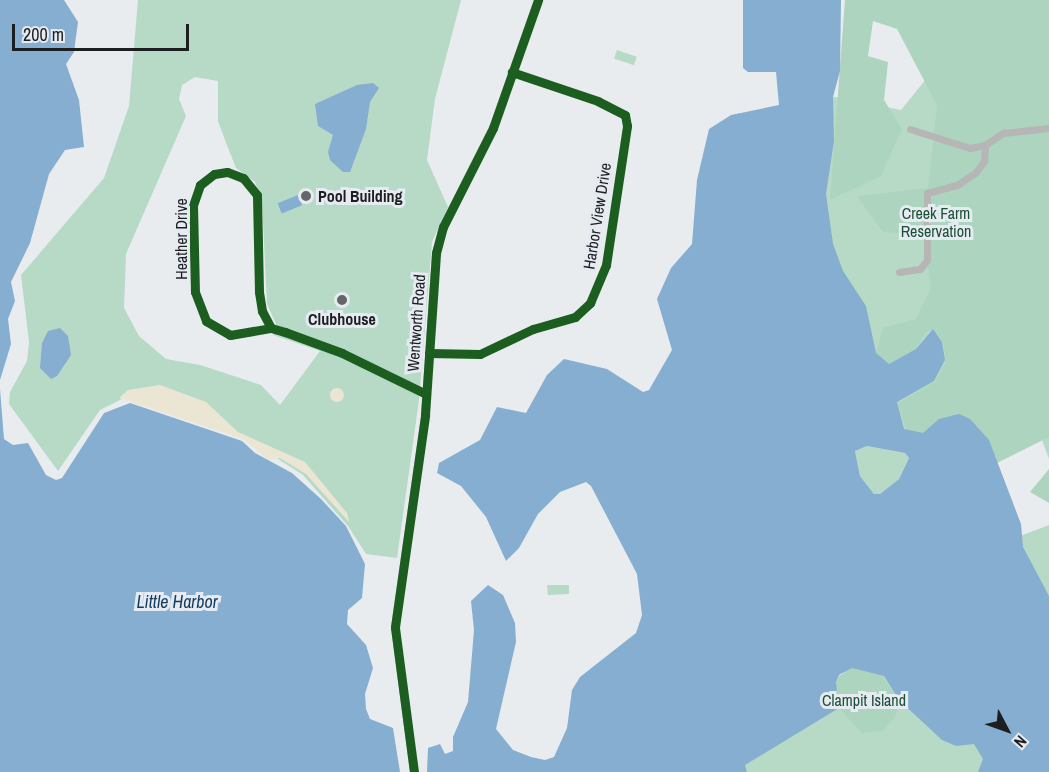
<!DOCTYPE html>
<html>
<head>
<meta charset="utf-8">
<style>
  body { margin:0 }
  #map { position:relative; width:1049px; height:772px; overflow:hidden; background:#e9ecef; font-family:"Archivo Narrow",sans-serif }
  div>[style] { position:absolute }
  .green>* { inset:0; background:#b6dac6; transform-origin:0 0 }
  .forest>* { inset:0; background:#add4bf }
  .sand>* { inset:0; background:#eae6d3 }
  .round { border-radius:50% }
  .water>* { inset:0; background:#86aed0; transform-origin:0 0 }
  .minor>* { height:7px; margin:-3.5px; padding:0 3.5px; transform-origin:3.5px; border-radius:3.5px; background:#b6b6b6 }
  .major>* { height:8px; margin:-4px; padding:0 4px; transform-origin:4px; border-radius:4px; background:#afafae }
  .cycleway>* { height:9px; margin:-4.5px; padding:0 4.5px; transform-origin:4.5px; border-radius:4.5px; background:#1b5e20 }
  .dots>* { width:16px; height:16px; translate:-50% -50%; box-sizing:border-box; border:3px solid #e6ebf2; border-radius:50% }
  span { translate:-50% -50%; white-space:nowrap; text-align:center; line-height:1.15; -webkit-text-stroke:6px #e6ebf2; paint-order:stroke }
  .poi-label { font-size:16px; color:#1c1e20; font-weight:700 }
  .left { translate:0 -50%; text-align:left }
  .park-label { font-size:16px; color:#1b5034 }
  .street-label { font-size:16px; color:#1c1e20 }
  .water-label { font-size:18px; color:#133d5e; font-style:italic }
  .north { position:absolute; left:977px; top:700px; width:60px; height:60px; -webkit-text-stroke:4px #e6ebf2; paint-order:stroke; rotate:131deg; font-size:16px; font-weight:700; line-height:24px; text-align:center; color:#1c1e20 }
  .north::after { content:''; display:block; margin:auto; width:21px; height:27px; background:#1c1e20; clip-path:polygon(50% 0,100% 100%,50% 72%,0 100%) }
  .scale { position:absolute; left:12px; top:24px; width:177px; height:27px; box-sizing:border-box; border:3px solid #1c1e20; border-top:0; padding-left:8px; font-size:18px; line-height:21px; white-space:nowrap; color:#1c1e20; -webkit-text-stroke:4px #e6ebf2; paint-order:stroke }
</style>
</head>
<body>
<div id="map">
  <div class="green">
    <div style="clip-path:polygon(evenodd,138px 0,461px 0,435px 99px,427px 160px,448px 207px,432px 242px,419px 400px,397px 558px,366px 554px,348px 526px,303px 475px,236px 432px,130px 395px,100px 410px,58px 471px,9px 404px,10px 392px,27px 361px,29px 342px,21px 275px,104px 178px,129px 106px,138px 0,195px 77px,218px 81px,218px 121px,225px 140px,236px 168px,255px 182px,262px 202px,267px 304px,276px 324px,273px 335px,320px 351px,280px 405px,261px 385px,200px 365px,166px 359px,139px 336px,124px 308px,126px 254px,186px 116px,179px 99px,182px 85px,195px 77px)"></div>
    <div style="left:617px;top:50px;width:21px;height:9px;rotate:19deg"></div>
    <div style="clip-path:polygon(927px 78px,1049px 370px,1049px 459px,1036px 424px,901px 444px,885px 367px,849px 319px,818px 184px,830px 96px,901px 110px)"></div>
    <div style="clip-path:polygon(867px 446px,905px 453px,909px 458px,899px 479px,880px 494px,874px 494px,860px 476px,855px 451px)"></div>
    <div style="clip-path:polygon(1049px 525px,1049px 596px,1043px 592px,1021px 546px,1020px 536px)"></div>
    <div style="clip-path:polygon(547px 585px,569px 585px,569px 594px,548px 595px)"></div>
    <div style="clip-path:polygon(857px 655px,1026px 772px,702px 772px,735px 756px,836px 684px)"></div>
  </div>
  <div class="forest">
    <div style="clip-path:polygon(845px 0,1049px 0,1049px 437px,997px 463px,917px 438px,906px 430px,898px 403px,935px 382px,946px 360px,943px 342px,933px 329px,925px 333px,916px 349px,889px 364px,876px 353px,883px 328px,916px 319px,931px 287px,923px 234px,883px 232px,857px 196px,928px 188px,937px 105px,897px 29px,873px 21px,868px 56px,888px 62px,884px 100px,902px 129px,881px 176px,830px 200px)"></div>
    <div style="clip-path:polygon(1049px 469px,1049px 503px,1030px 492px)"></div>
    <div style="clip-path:polygon(852px 668px,879px 672px,899px 700px,895px 717px,883px 731px,862px 733px,839px 708px,836px 684px,839px 676px)"></div>
  </div>
  <div class="sand">
    <div style="clip-path:polygon(160px 385px,206px 402px,238px 432px,305px 462px,347px 513px,349px 522px,306px 474px,280px 458px,269px 460px,243px 439px,119px 398px,128px 390px)"></div>
    <div class="round" style="left:330px;top:388px;width:14px;height:14px"></div>
  </div>
  <div class="water">
    <div style="clip-path:polygon(0 0,64px 0,78px 22px,74px 52px,66px 64px,79px 100px,84px 147px,65px 150px,49px 174px,30px 243px,11px 282px,15px 301px,8px 319px,11px 344px,0 380px)"></div>
    <div style="clip-path:polygon(evenodd,743px 0,841px 0,840px 71px,833px 97px,834px 141px,826px 194px,833px 244px,843px 271px,866px 306px,876px 353px,889px 364px,916px 349px,933px 329px,942px 342px,945px 360px,934px 381px,897px 402px,904px 429px,923px 433px,939px 419px,959px 414px,970px 419px,989px 440px,1021px 524px,1023px 547px,1049px 596px,1049px 772px,978px 772px,983px 759px,974px 744px,956px 746px,942px 740px,899px 700px,884px 676px,852px 668px,839px 675px,836px 683px,839px 708px,745px 765px,747px 772px,427px 772px,428px 748px,440px 744px,445px 754px,453px 751px,453px 737px,468px 702px,474px 630px,471px 601px,488px 585px,503px 595px,515px 623px,516px 642px,496px 729px,513px 750px,531px 757px,545px 760px,554px 757px,567px 728px,572px 690px,580px 677px,636px 633px,642px 615px,637px 574px,591px 486px,586px 482px,560px 492px,538px 514px,519px 548px,506px 561px,486px 517px,461px 486px,437px 473px,439px 463px,480px 440px,497px 407px,526px 413px,547px 375px,564px 359px,607px 369px,643px 392px,649px 390px,672px 350px,657px 299px,671px 268px,692px 244px,697px 180px,709px 129px,731px 115px,779px 105px,776px 72px,748px 72px,743px 68px,743px 0,867px 446px,905px 453px,909px 458px,899px 479px,880px 494px,874px 494px,860px 476px,855px 451px,867px 446px)"></div>
    <div style="clip-path:polygon(373px 83px,379px 88px,370px 102px,366px 129px,350px 172px,343px 172px,330px 160px,328px 152px,333px 135px,318px 126px,315px 104px,357px 85px)"></div>
    <div style="left:298px;top:195px;width:11px;height:22px;rotate:68deg"></div>
    <div style="clip-path:polygon(60px 328px,68px 336px,71px 355px,57px 376px,51px 379px,40px 368px,42px 343px,48px 331px)"></div>
    <div style="clip-path:polygon(0 389px,4px 439px,13px 445px,28px 443px,46px 475px,56px 480px,62px 478px,104px 413px,130px 403px,242px 441px,255px 453px,292px 473px,321px 499px,346px 526px,365px 564px,362px 598px,348px 610px,347px 624px,366px 645px,373px 668px,365px 694px,366px 709px,370px 719px,393px 728px,400px 772px,0 772px)"></div>
  </div>
  <div class="minor">
    <div style="left:910px;top:129px;width:63px;rotate:17.6deg"></div>
    <div style="left:970px;top:148px;width:15px;rotate:-11deg"></div>
    <div style="left:985px;top:145px;width:22px;rotate:-34deg"></div>
    <div style="left:1003px;top:133px;width:46px;rotate:-6.2deg"></div>
    <div style="left:899px;top:272px;width:21px;rotate:-8deg"></div>
    <div style="left:920px;top:269px;width:11px;rotate:-52deg"></div>
    <div style="left:927px;top:260px;width:67px;rotate:-90deg"></div>
    <div style="left:927px;top:193px;width:31px;rotate:-15deg"></div>
    <div style="left:957px;top:185px;width:22px;rotate:-34deg"></div>
    <div style="left:975px;top:173px;width:15px;rotate:-53deg"></div>
    <div style="left:984px;top:161px;width:16px;rotate:-86deg"></div>
    <div style="left:271px;top:328px;width:19px;rotate:-118deg"></div>
    <div style="left:262px;top:311px;width:19px;rotate:-99deg"></div>
    <div style="left:259px;top:292px;width:97px;rotate:-91.2deg"></div>
    <div style="left:257px;top:195px;width:22px;rotate:-129deg"></div>
    <div style="left:243px;top:178px;width:17px;rotate:-159deg"></div>
    <div style="left:227px;top:172px;width:13px;rotate:171deg"></div>
    <div style="left:214px;top:174px;width:18px;rotate:142deg"></div>
    <div style="left:200px;top:185px;width:21px;rotate:109deg"></div>
    <div style="left:193px;top:205px;width:87px;rotate:88.7deg"></div>
    <div style="left:195px;top:292px;width:31px;rotate:69deg"></div>
    <div style="left:206px;top:321px;width:28px;rotate:30deg"></div>
    <div style="left:230px;top:335px;width:42px;rotate:-9.7deg"></div>
    <div style="left:271px;top:328px;width:15px;rotate:16deg"></div>
    <div style="left:285px;top:332px;width:61px;rotate:20.2deg"></div>
    <div style="left:342px;top:353px;width:93px;rotate:26deg"></div>
    <div style="left:429px;top:353px;width:51px;rotate:1.1deg"></div>
    <div style="left:480px;top:354px;width:59px;rotate:-25.3deg"></div>
    <div style="left:533px;top:329px;width:44px;rotate:-15.9deg"></div>
    <div style="left:575px;top:317px;width:21px;rotate:-43deg"></div>
    <div style="left:590px;top:303px;width:41px;rotate:-67.2deg"></div>
    <div style="left:606px;top:265px;width:141px;rotate:-81.4deg"></div>
    <div style="left:627px;top:126px;width:11px;rotate:-100deg"></div>
    <div style="left:625px;top:115px;width:30px;rotate:-153deg"></div>
    <div style="left:598px;top:101px;width:91px;rotate:-161.4deg"></div>
  </div>
  <div class="major">
    <div style="left:414px;top:772px;width:146px;rotate:-97.5deg"></div>
    <div style="left:395px;top:627px;width:214px;rotate:-81.9deg"></div>
    <div style="left:425px;top:415px;width:162px;rotate:-86.1deg"></div>
    <div style="left:436px;top:253px;width:27px;rotate:-75deg"></div>
    <div style="left:443px;top:227px;width:111px;rotate:-63.2deg"></div>
    <div style="left:493px;top:128px;width:136px;rotate:-70.6deg"></div>
  </div>
  <div class="cycleway">
    <div style="left:271px;top:328px;width:19px;rotate:-118deg"></div>
    <div style="left:262px;top:311px;width:19px;rotate:-99deg"></div>
    <div style="left:259px;top:292px;width:97px;rotate:-91.2deg"></div>
    <div style="left:257px;top:195px;width:22px;rotate:-129deg"></div>
    <div style="left:243px;top:178px;width:17px;rotate:-159deg"></div>
    <div style="left:227px;top:172px;width:13px;rotate:171deg"></div>
    <div style="left:214px;top:174px;width:18px;rotate:142deg"></div>
    <div style="left:200px;top:185px;width:21px;rotate:109deg"></div>
    <div style="left:193px;top:205px;width:87px;rotate:88.7deg"></div>
    <div style="left:195px;top:292px;width:31px;rotate:69deg"></div>
    <div style="left:206px;top:321px;width:28px;rotate:30deg"></div>
    <div style="left:230px;top:335px;width:42px;rotate:-9.7deg"></div>
    <div style="left:271px;top:328px;width:15px;rotate:16deg"></div>
    <div style="left:285px;top:332px;width:61px;rotate:20.2deg"></div>
    <div style="left:342px;top:353px;width:93px;rotate:26deg"></div>
    <div style="left:429px;top:353px;width:51px;rotate:1.1deg"></div>
    <div style="left:480px;top:354px;width:59px;rotate:-25.3deg"></div>
    <div style="left:533px;top:329px;width:44px;rotate:-15.9deg"></div>
    <div style="left:575px;top:317px;width:21px;rotate:-43deg"></div>
    <div style="left:590px;top:303px;width:41px;rotate:-67.2deg"></div>
    <div style="left:606px;top:265px;width:141px;rotate:-81.4deg"></div>
    <div style="left:627px;top:126px;width:11px;rotate:-100deg"></div>
    <div style="left:625px;top:115px;width:30px;rotate:-153deg"></div>
    <div style="left:598px;top:101px;width:91px;rotate:-161.4deg"></div>
    <div style="left:414px;top:772px;width:146px;rotate:-97.5deg"></div>
    <div style="left:395px;top:627px;width:214px;rotate:-81.9deg"></div>
    <div style="left:425px;top:415px;width:162px;rotate:-86.1deg"></div>
    <div style="left:436px;top:253px;width:27px;rotate:-75deg"></div>
    <div style="left:443px;top:227px;width:111px;rotate:-63.2deg"></div>
    <div style="left:493px;top:128px;width:136px;rotate:-70.6deg"></div>
  </div>
  <div class="dots">
    <div style="left:306px;top:196px;background:#646668"></div>
    <div style="left:342px;top:300px;background:#646668"></div>
  </div>
  <div class="poi-label">
    <span class="left" style="left:318px;top:196px">Pool Building</span>
    <span style="left:342px;top:319px">Clubhouse</span>
  </div>
  <div class="park-label">
    <span style="left:936px;top:222px">Creek Farm<br>Reservation</span>
    <span style="left:864px;top:700px">Clampit Island</span>
  </div>
  <div class="street-label">
    <span style="left:597px;top:216px;rotate:-81deg">Harbor View Drive</span>
    <span style="left:181px;top:239px;rotate:-90deg">Heather Drive</span>
    <span style="left:416px;top:323px;rotate:-86deg">Wentworth Road</span>
  </div>
  <div class="water-label">
    <span style="left:177px;top:602px">Little Harbor</span>
  </div>
  <div class="north">N</div>
  <div class="scale">200 m</div>
</div>
</body>
</html>
